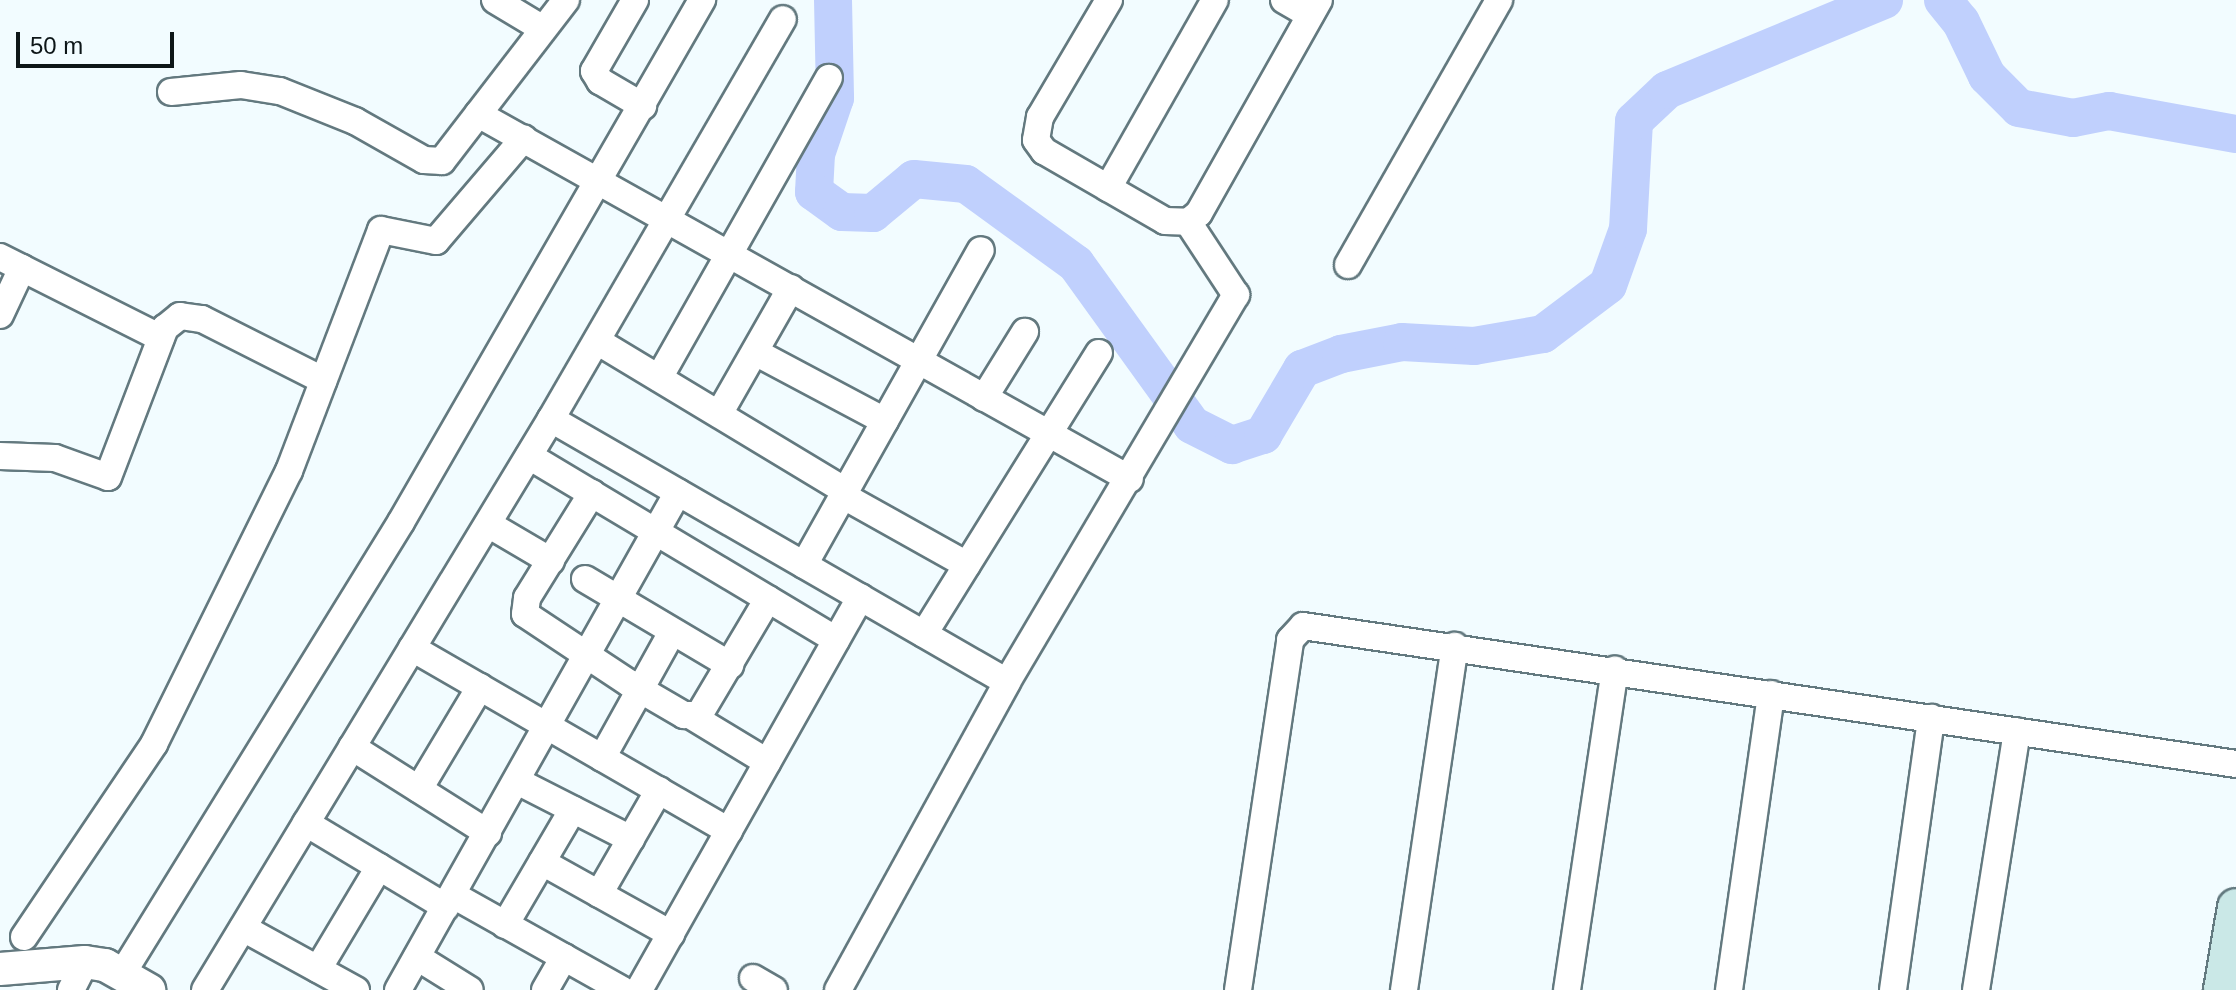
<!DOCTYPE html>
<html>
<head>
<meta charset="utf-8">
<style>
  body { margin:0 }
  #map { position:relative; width:2236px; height:990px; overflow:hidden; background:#f2fcff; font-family:Arial,sans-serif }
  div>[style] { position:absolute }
  .river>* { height:38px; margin:-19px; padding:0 19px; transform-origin:19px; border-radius:19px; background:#c0d0fd }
  .roads { filter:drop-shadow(2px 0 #63797f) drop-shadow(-2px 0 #63797f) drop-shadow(0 2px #63797f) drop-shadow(0 -2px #63797f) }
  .minor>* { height:26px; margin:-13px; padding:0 13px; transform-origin:13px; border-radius:13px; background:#fff }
  .tertiary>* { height:32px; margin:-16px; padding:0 16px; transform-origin:16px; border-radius:16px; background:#fff }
  .secondary>* { height:36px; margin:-18px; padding:0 18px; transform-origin:18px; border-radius:18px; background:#cae8e7 }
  span { translate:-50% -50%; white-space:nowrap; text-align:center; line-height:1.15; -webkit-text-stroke:6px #f2fcff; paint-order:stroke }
  .scale { position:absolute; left:16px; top:32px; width:158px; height:36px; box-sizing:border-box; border:4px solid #0d1618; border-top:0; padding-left:10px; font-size:24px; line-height:28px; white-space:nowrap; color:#0d1618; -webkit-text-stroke:6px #f2fcff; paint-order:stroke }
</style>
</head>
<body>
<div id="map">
  <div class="river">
    <div style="left:833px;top:0;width:98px;rotate:88.8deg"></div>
    <div style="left:835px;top:98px;width:59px;rotate:108.7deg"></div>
    <div style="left:816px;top:154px;width:38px;rotate:93deg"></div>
    <div style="left:814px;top:192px;width:34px;rotate:36deg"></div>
    <div style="left:842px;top:212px;width:31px;rotate:2deg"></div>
    <div style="left:873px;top:213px;width:53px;rotate:-39.7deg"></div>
    <div style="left:914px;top:179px;width:52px;rotate:5.5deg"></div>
    <div style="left:966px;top:184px;width:136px;rotate:36deg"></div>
    <div style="left:1076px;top:264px;width:198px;rotate:54.2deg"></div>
    <div style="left:1192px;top:425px;width:45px;rotate:26.6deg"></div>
    <div style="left:1232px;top:445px;width:33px;rotate:-18deg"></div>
    <div style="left:1263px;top:435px;width:77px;rotate:-59.4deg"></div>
    <div style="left:1302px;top:369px;width:42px;rotate:-21deg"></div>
    <div style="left:1341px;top:354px;width:62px;rotate:-11.1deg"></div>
    <div style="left:1402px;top:342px;width:72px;rotate:3.2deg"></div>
    <div style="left:1474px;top:346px;width:70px;rotate:-9.9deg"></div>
    <div style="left:1543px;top:334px;width:81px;rotate:-37deg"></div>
    <div style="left:1608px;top:285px;width:59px;rotate:-70.3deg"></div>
    <div style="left:1628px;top:229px;width:108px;rotate:-86.8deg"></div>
    <div style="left:1634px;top:121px;width:45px;rotate:-43.2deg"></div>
    <div style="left:1667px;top:90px;width:235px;rotate:-22.5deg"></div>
    <div style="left:1943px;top:0;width:28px;rotate:51deg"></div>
    <div style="left:1961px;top:22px;width:60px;rotate:64.3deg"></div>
    <div style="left:1987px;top:76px;width:45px;rotate:45deg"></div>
    <div style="left:2019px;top:108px;width:55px;rotate:10.5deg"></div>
    <div style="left:2073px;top:118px;width:37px;rotate:-11deg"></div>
    <div style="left:2109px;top:111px;width:129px;rotate:10.3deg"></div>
  </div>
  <div class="roads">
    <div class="minor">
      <div style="left:495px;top:0;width:56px;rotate:31.1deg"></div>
      <div style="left:635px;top:0;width:82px;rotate:120deg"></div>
      <div style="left:594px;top:71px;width:12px;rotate:59deg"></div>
      <div style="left:600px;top:81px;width:50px;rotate:30.2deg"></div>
      <div style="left:1109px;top:0;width:136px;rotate:120.5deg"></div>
      <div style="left:1040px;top:117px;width:23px;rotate:100deg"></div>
      <div style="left:1036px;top:140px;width:14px;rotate:54deg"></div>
      <div style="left:1044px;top:151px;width:140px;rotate:30deg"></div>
      <div style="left:1165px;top:221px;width:23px;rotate:2deg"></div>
      <div style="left:1188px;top:222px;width:14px;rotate:-39deg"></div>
      <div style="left:1199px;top:213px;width:244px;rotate:-60.6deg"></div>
      <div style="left:1284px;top:0;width:30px;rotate:30deg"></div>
      <div style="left:171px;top:92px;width:70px;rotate:-5.7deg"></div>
      <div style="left:241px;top:85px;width:39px;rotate:9deg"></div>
      <div style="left:280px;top:91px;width:81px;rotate:21.8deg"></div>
      <div style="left:355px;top:121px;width:79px;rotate:29.5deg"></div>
      <div style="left:424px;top:160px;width:18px;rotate:3deg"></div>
      <div style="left:442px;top:161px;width:203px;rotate:-52.4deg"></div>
      <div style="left:478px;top:114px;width:747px;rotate:29.24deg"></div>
      <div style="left:1108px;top:188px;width:216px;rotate:-60.4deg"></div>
      <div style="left:0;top:257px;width:180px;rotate:26.7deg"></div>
      <div style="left:1348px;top:265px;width:305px;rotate:-60.3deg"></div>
      <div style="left:0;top:315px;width:52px;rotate:-64.9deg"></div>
      <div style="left:597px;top:341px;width:291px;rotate:31.1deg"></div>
      <div style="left:846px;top:491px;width:9px;rotate:69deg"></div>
      <div style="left:849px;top:499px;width:135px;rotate:29.2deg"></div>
      <div style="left:755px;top:352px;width:147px;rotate:28deg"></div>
      <div style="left:659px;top:378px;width:345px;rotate:-60.5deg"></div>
      <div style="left:984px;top:398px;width:78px;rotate:-58.2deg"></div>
      <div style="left:719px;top:414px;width:145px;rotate:-60.3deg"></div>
      <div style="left:551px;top:419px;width:526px;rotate:29.97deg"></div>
      <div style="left:0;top:456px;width:55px;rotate:2.1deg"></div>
      <div style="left:55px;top:458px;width:56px;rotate:19.7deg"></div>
      <div style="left:108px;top:477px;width:160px;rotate:-69.1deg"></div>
      <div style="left:165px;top:328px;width:19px;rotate:-39deg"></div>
      <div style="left:180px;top:316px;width:22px;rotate:8deg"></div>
      <div style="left:202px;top:319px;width:136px;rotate:26.8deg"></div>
      <div style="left:529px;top:456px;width:358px;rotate:30.9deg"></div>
      <div style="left:592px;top:493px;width:123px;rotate:121.8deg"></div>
      <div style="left:527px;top:598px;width:16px;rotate:97deg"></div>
      <div style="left:525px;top:614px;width:125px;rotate:33.6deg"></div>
      <div style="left:629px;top:683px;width:64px;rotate:30.2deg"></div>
      <div style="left:684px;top:715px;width:15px"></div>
      <div style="left:699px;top:715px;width:135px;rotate:-59.3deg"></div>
      <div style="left:488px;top:524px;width:73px;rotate:30.4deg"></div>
      <div style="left:804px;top:565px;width:361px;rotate:-60.7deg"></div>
      <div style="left:585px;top:579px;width:169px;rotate:30.7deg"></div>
      <div style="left:924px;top:634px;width:331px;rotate:-58.1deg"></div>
      <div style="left:412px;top:648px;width:366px;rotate:30deg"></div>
      <div style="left:693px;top:717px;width:87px;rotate:31.3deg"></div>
      <div style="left:352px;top:747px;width:161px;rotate:32.3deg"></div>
      <div style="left:602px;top:758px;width:144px;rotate:-60.9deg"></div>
      <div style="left:517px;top:781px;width:128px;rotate:27deg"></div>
      <div style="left:419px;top:789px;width:119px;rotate:-59.1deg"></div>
      <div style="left:306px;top:823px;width:163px;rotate:31deg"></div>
      <div style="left:542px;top:862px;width:148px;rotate:29.2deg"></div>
      <div style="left:599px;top:894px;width:120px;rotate:-60deg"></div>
      <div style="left:453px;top:895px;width:194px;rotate:29.3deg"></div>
      <div style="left:505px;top:925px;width:134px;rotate:-59.6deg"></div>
      <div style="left:243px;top:928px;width:129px;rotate:28.8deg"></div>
      <div style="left:24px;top:937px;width:233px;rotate:-56deg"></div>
      <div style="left:154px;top:744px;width:305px;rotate:-63.7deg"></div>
      <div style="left:289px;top:471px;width:258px;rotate:-69.1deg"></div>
      <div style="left:381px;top:230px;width:56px;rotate:11.3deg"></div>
      <div style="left:436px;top:241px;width:135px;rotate:-49.5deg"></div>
      <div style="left:417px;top:957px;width:62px;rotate:31.9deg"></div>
      <div style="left:318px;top:969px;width:119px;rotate:-59.1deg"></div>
      <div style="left:122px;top:974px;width:531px;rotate:-58.31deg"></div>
      <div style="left:401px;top:522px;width:603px;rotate:-60.03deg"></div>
      <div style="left:753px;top:978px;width:24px;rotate:30deg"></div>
      <div style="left:71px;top:990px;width:31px;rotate:-63deg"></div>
      <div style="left:205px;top:990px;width:668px;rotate:-58.79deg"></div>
      <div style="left:551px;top:419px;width:462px;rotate:-59.9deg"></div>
      <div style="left:398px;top:990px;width:571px;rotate:-60.65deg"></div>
      <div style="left:545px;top:990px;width:38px;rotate:-60deg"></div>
      <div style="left:639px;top:990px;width:451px;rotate:-60.6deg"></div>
      <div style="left:838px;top:990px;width:351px;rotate:-61.2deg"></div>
      <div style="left:1007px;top:682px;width:450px;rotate:-59.4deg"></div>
      <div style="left:1236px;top:295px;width:87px;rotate:-123.3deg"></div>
      <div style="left:1238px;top:990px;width:354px;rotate:-81.5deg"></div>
      <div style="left:1290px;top:640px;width:19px;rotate:-47deg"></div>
      <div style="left:1303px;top:626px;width:943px;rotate:8.41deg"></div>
      <div style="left:1404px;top:990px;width:348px;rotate:-81.6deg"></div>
      <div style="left:1567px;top:990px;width:324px;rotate:-81.5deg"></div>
      <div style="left:1729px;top:990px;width:299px;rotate:-81.9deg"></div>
      <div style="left:1893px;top:990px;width:275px;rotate:-82deg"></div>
      <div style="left:1976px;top:990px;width:262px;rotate:-81deg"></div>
    </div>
    <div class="tertiary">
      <div style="left:0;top:969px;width:85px;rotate:-4.7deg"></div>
      <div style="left:85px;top:962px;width:20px;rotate:9deg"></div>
      <div style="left:105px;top:965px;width:51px;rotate:29.6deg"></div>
    </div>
    <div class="secondary">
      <div style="left:2222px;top:990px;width:84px;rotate:-80.4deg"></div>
    </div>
  </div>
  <div class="scale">50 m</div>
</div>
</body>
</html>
